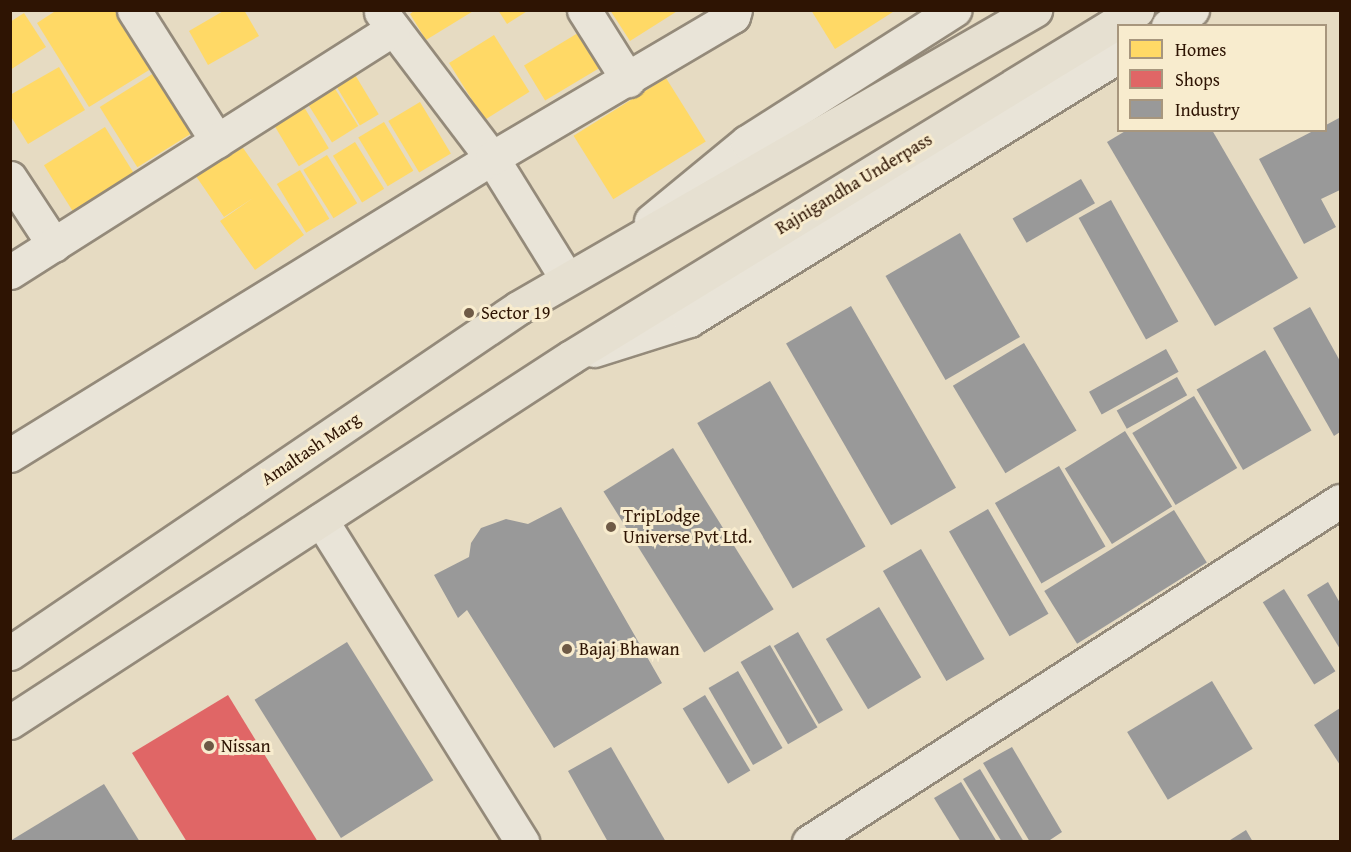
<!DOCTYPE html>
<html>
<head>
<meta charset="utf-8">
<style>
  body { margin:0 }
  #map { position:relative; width:1351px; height:852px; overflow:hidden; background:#e6dbc2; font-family:"Gentium Book Plus",serif }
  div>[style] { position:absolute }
  .homes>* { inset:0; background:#ffd966; transform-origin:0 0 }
  .shops>* { inset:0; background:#e06666 }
  .industry>* { inset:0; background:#999; transform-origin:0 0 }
  .roads { filter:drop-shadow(2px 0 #948a7a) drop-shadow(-2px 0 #948a7a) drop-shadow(0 2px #948a7a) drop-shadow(0 -2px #948a7a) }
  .minor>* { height:33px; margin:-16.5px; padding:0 16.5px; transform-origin:16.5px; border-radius:16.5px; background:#e9e4d8 }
  .major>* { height:33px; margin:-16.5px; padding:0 16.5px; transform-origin:16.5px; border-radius:16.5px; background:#e6e0d1 }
  .dots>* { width:16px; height:16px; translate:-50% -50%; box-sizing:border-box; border:3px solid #f8ecce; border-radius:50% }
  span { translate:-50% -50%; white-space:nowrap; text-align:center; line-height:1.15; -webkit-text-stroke:6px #f8ecce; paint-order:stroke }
  .street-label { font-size:18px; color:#2e1403 }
  .poi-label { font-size:18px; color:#2e1403 }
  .left { translate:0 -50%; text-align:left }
  .frame { position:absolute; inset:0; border:12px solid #2e1403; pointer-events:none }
  .legend { position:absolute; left:1117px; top:24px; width:210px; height:108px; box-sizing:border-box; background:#f8ecce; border:2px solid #a7967d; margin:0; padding:8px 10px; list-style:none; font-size:18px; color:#2e1403 }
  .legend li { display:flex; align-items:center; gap:12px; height:30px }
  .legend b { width:30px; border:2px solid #a7967d }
</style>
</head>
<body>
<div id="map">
  <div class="homes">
    <div style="clip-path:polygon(57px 10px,118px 10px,154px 67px,89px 107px,37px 23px)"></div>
    <div style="clip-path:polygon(225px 10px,244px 10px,259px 36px,208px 65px,189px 31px)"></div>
    <div style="clip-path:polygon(415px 10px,475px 10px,426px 40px,410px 14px)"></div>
    <div style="clip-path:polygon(498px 10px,529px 10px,507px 24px)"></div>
    <div style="clip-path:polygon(610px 10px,679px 10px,630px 41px)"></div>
    <div style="clip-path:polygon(811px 10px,896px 10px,835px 49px)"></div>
    <div style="clip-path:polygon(24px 13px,46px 47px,10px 70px,10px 22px)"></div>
    <div style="left:578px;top:33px;width:41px;height:63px;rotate:59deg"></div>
    <div style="left:494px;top:35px;width:67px;height:53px;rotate:58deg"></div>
    <div style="clip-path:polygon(59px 67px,85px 110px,28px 144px,10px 115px,10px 95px)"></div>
    <div style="left:154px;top:73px;width:71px;height:64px;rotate:58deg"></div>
    <div style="left:354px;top:73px;width:48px;height:22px;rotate:59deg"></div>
    <div style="left:327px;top:76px;width:59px;height:31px;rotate:58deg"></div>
    <div style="left:666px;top:78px;width:75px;height:109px;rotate:58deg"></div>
    <div style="left:301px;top:102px;width:54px;height:35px;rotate:59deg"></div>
    <div style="left:420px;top:102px;width:60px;height:37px;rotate:59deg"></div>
    <div style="left:384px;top:122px;width:57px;height:30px;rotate:59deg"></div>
    <div style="left:105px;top:127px;width:55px;height:72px;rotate:58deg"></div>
    <div style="clip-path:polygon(234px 135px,304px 235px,255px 270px,220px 221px,253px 198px,224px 217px,189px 166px)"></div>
    <div style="left:355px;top:142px;width:55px;height:26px;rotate:58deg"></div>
    <div style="left:327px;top:155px;width:57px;height:28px;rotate:58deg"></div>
    <div style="left:300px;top:170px;width:57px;height:27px;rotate:59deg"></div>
  </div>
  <div class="shops">
    <div style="clip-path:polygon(228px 695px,318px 842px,187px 842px,132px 753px)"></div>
  </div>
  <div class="industry">
    <div style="clip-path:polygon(1339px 118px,1340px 190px,1321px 199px,1336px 227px,1304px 244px,1259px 159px,1315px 130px,1326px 130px,1326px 125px)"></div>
    <div style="clip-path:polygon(1127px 130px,1212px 130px,1298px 278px,1215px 326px,1107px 142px)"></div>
    <div style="left:1081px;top:179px;width:28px;height:79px;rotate:60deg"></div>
    <div style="left:1111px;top:200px;width:139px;height:37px;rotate:61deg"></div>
    <div style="left:960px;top:233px;width:120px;height:86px;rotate:60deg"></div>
    <div style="left:851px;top:306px;width:210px;height:75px;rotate:60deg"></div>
    <div style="clip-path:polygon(1310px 307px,1340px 361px,1340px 432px,1334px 436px,1273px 328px)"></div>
    <div style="left:1024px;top:343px;width:102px;height:83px;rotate:59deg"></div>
    <div style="left:1166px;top:349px;width:26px;height:88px;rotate:61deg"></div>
    <div style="left:1265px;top:350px;width:93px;height:79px;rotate:60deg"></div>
    <div style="left:1177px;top:377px;width:21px;height:69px;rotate:61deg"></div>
    <div style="left:770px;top:381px;width:191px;height:84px;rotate:60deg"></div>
    <div style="left:1194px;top:396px;width:84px;height:72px;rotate:59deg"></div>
    <div style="left:1125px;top:431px;width:89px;height:71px;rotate:58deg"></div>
    <div style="left:673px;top:448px;width:190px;height:82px;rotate:58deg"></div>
    <div style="left:1059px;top:466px;width:93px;height:74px;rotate:60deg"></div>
    <div style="clip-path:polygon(561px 507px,662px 683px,554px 748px,467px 610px,458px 618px,434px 575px,469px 557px,471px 543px,481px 528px,506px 519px,528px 524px)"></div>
    <div style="left:988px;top:509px;width:121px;height:45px;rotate:60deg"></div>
    <div style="left:1174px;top:510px;width:62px;height:153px;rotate:58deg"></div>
    <div style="left:921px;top:549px;width:127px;height:44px;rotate:60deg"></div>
    <div style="clip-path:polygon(1328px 582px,1340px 603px,1340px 649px,1307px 595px)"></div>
    <div style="left:1284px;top:589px;width:97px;height:25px;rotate:58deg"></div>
    <div style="left:879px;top:607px;width:82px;height:62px;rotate:59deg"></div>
    <div style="left:798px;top:632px;width:90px;height:28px;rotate:60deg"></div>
    <div style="left:347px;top:642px;width:163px;height:109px;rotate:58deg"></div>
    <div style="left:770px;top:645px;width:95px;height:34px;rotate:60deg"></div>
    <div style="left:738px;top:671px;width:89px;height:34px;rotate:60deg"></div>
    <div style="left:1212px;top:681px;width:79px;height:99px;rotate:59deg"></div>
    <div style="left:705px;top:695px;width:88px;height:26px;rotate:59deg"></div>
    <div style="clip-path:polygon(1340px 708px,1340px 765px,1314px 725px)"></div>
    <div style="clip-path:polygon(611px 747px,666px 842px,608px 842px,568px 771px)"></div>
    <div style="clip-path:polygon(1012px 747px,1062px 832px,1047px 842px,1030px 842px,983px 763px)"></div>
    <div style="clip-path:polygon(980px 769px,1024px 842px,1002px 842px,963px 779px)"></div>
    <div style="clip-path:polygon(961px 782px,997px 842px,961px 842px,934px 798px)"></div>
    <div style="clip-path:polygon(104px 784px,140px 842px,10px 842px,10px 841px)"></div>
    <div style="clip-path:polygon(1246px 830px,1253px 842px,1227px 842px)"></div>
  </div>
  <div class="roads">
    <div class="minor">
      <div style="left:134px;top:10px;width:155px;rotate:57.6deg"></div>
      <div style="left:584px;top:10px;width:83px;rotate:57.8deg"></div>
      <div style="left:381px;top:12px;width:183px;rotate:52.8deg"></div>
      <div style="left:492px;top:158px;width:142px;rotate:58.2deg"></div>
      <div style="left:1168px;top:26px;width:29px;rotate:-34deg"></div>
      <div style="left:10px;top:178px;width:80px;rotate:56.7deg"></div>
      <div style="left:651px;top:221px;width:124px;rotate:-39.5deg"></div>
      <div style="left:747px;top:142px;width:246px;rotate:-32.5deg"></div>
      <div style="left:10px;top:272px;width:454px;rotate:-32.4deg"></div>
      <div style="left:594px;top:350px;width:100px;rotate:-17.5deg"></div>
      <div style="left:689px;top:320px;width:504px;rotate:-31.61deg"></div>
      <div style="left:10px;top:455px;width:566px;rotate:-31.64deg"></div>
      <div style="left:492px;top:158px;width:280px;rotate:-30.5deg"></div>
      <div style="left:733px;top:16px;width:6px;rotate:-72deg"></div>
      <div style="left:321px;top:520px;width:380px;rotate:58deg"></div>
      <div style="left:809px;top:842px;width:631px;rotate:-32.71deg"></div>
    </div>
    <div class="major">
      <div style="left:10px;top:653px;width:614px;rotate:-34.18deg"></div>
      <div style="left:518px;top:308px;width:597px;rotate:-29.96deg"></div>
      <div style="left:10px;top:722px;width:669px;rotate:-33.05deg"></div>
      <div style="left:571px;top:357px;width:664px;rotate:-31.51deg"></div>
    </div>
  </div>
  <div class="dots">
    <div style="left:469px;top:313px;background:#6e5a46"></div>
    <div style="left:611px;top:527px;background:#6e5a46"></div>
    <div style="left:567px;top:649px;background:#6e5a46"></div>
    <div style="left:209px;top:746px;background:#6e5a46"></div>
  </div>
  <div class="street-label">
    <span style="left:854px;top:184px;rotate:-31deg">Rajnigandha Underpass</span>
    <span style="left:311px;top:449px;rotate:-34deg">Amaltash Marg</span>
  </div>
  <div class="poi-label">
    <span class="left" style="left:481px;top:313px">Sector 19</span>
    <span class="left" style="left:623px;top:527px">TripLodge<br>Universe Pvt Ltd.</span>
    <span class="left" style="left:579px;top:649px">Bajaj Bhawan</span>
    <span class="left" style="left:221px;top:746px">Nissan</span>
  </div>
  <div class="frame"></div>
  <ul class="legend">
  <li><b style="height:16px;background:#ffd966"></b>Homes</li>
  <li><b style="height:16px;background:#e06666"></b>Shops</li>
  <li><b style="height:16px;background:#999"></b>Industry</li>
  </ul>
</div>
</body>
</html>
